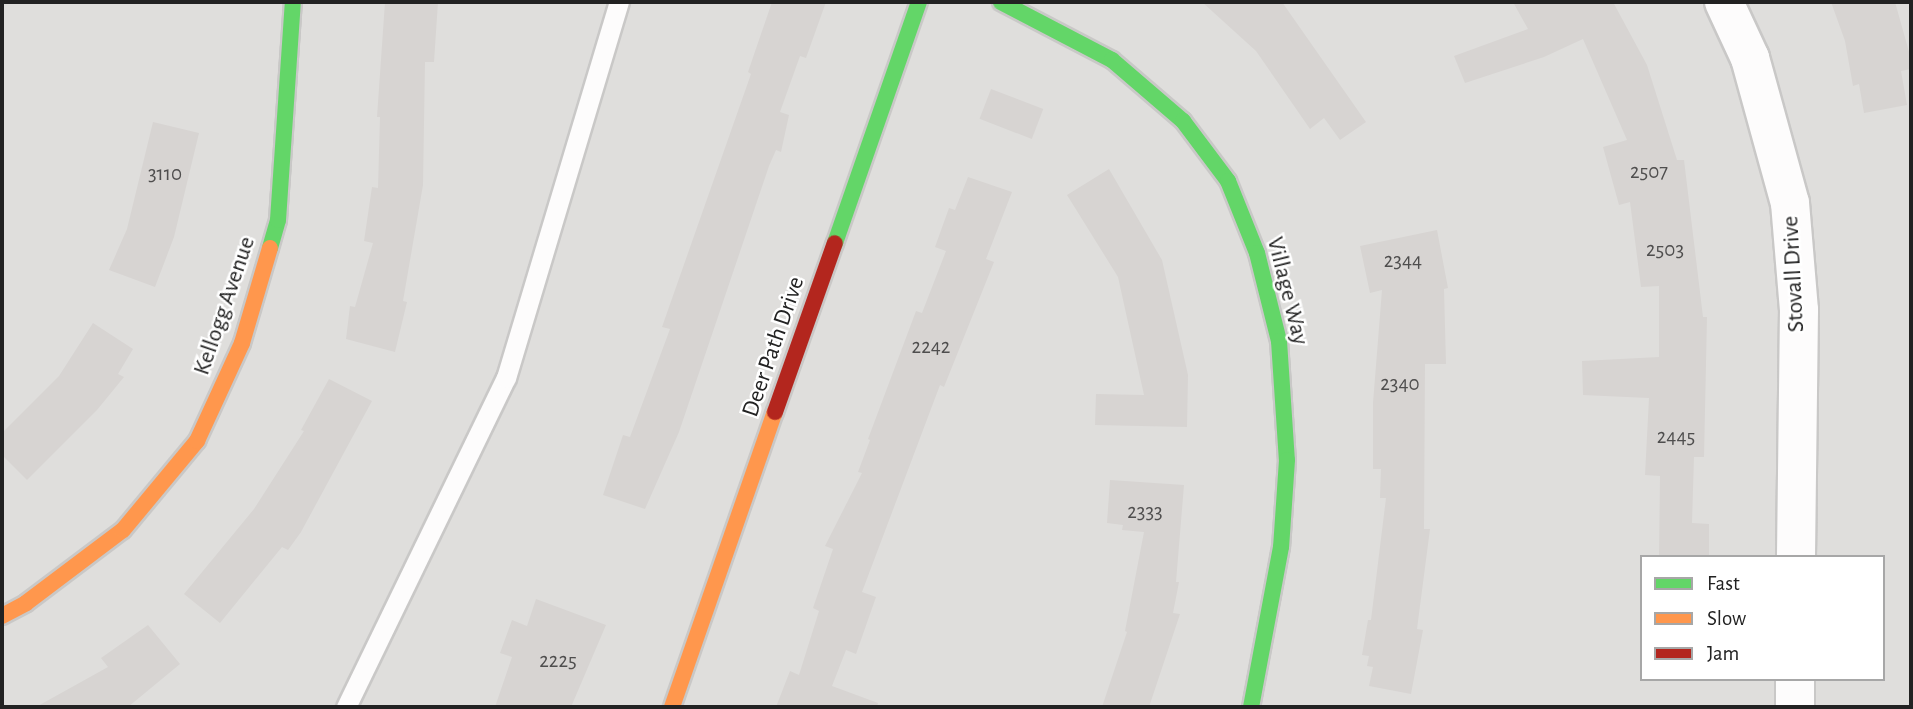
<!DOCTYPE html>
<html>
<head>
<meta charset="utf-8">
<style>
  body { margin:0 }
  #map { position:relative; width:1913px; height:709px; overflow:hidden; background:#f0eeeb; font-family:"Alegreya Sans",sans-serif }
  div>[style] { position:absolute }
  .residential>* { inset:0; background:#dfdedc }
  .building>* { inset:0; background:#d7d4d2; transform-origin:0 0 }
  .roads { filter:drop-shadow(2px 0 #c9c8c7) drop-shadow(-2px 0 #c9c8c7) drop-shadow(0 2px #c9c8c7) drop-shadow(0 -2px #c9c8c7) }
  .lane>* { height:19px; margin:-9.5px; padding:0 9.5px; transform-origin:9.5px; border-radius:9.5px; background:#fdfcfc }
  .street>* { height:38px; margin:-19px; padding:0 19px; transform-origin:19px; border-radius:19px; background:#fdfcfc }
  .fast>* { height:16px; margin:-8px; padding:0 8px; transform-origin:8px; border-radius:8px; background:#63d668 }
  .slow>* { height:16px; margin:-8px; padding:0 8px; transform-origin:8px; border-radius:8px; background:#ff974d }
  .jam>* { height:16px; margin:-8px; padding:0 8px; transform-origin:8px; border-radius:8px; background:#b3261e }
  span { translate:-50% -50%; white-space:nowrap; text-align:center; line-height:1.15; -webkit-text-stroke:5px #fff; paint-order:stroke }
  .number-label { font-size:21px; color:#4f4e4e }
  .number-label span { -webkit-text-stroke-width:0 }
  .street-label { font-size:24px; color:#222 }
  .frame { position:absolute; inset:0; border:4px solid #222; pointer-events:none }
  .legend { position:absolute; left:1640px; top:555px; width:245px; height:126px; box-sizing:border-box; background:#fff; border:2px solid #a7a7a7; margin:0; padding:9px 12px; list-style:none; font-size:21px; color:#222 }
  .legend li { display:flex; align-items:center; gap:14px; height:35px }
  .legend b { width:35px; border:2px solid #a7a7a7 }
</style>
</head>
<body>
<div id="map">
  <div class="residential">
    <div style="clip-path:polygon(evenodd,2px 2px,1911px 2px,1911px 707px,2px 707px,2px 2px,1642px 557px,1883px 557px,1883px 679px,1642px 679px,1642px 557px)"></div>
  </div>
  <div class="building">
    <div style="clip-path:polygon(385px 2px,438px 2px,434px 62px,425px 62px,423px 185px,403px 301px,407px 302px,395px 352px,346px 339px,350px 306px,355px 307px,373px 243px,364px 241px,372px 187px,378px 188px,380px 117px,377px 117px)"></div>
    <div style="clip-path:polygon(772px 2px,826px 2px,806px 58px,800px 56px,780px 112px,789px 115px,781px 152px,776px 150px,769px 166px,679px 432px,645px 509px,603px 495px,623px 435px,630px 437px,670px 329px,662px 327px,751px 74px,748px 72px)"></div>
    <div style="clip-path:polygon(1202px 2px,1282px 2px,1366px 122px,1340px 140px,1324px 118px,1310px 129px,1256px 51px)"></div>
    <div style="clip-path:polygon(1513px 2px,1613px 2px,1647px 65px,1677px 160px,1684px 160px,1703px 317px,1707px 317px,1704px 457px,1694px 457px,1692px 523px,1709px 524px,1709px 557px,1659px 557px,1660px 476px,1645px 475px,1649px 398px,1583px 395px,1582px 361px,1659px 357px,1659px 286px,1641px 287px,1630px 202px,1619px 205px,1603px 147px,1627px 140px,1583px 39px,1544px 57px,1465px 83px,1454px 56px,1528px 29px)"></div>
    <div style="clip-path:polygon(1831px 2px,1895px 2px,1911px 59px,1911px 69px,1901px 71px,1907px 105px,1864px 113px,1859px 84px,1853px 86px,1845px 41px)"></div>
    <div style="left:991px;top:89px;width:56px;height:32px;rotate:21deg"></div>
    <div style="clip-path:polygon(153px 122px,199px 133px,174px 237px,155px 287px,109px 270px,127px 229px)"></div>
    <div style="clip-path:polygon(1109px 169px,1162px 260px,1188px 375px,1187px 427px,1095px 425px,1096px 394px,1144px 395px,1118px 277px,1067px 195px)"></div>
    <div style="clip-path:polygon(968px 177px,1012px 192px,986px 259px,994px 262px,944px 387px,940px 385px,862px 592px,876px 597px,856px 654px,846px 650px,832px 686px,878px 703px,877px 707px,776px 707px,790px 671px,799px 675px,819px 611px,813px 608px,833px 549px,825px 546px,862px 473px,858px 472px,870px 440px,868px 439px,916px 311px,922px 313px,946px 251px,935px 247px,949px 208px,955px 210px)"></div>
    <div style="clip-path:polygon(1437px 230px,1448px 288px,1444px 289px,1446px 364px,1425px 364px,1424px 529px,1430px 529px,1417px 629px,1423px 630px,1411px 694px,1369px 686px,1373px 667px,1367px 666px,1369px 656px,1362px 655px,1368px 620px,1371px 620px,1386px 498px,1380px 498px,1381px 469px,1373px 469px,1373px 403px,1382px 290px,1370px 293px,1360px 246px)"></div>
    <div style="clip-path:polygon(93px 323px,133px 349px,118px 374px,124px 377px,97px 410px,27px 480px,2px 455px,2px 433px,59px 376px)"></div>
    <div style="clip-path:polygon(329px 379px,372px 401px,301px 532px,288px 550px,282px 547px,220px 623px,184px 594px,254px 509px,304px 431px,301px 430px)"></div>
    <div style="clip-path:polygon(1110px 480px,1184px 485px,1176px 582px,1179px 582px,1173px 613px,1180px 614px,1149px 707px,1102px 707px,1127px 632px,1125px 631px,1144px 532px,1122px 530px,1123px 525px,1107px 523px)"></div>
    <div style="clip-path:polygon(536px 599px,606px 625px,571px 707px,495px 707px,512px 657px,500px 653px,512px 620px,527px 626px)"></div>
    <div style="clip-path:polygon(148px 625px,180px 664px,128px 707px,36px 707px,108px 667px,101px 658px)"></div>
  </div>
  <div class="roads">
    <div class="lane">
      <div style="left:346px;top:707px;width:366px;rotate:-64.1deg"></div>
      <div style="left:506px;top:378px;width:393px;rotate:-73.3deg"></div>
    </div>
    <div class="street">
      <div style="left:1724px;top:2px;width:62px;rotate:65.1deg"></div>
      <div style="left:1750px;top:58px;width:150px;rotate:74.6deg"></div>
      <div style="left:1790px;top:203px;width:107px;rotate:85.2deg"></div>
      <div style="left:1799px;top:310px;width:247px;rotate:90.7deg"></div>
      <div style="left:1795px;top:707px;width:28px;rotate:-90deg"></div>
    </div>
    <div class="fast">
      <div style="left:1001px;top:2px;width:125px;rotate:27.6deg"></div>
      <div style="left:1112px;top:60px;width:94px;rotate:40.7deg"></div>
      <div style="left:1183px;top:121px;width:75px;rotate:53.1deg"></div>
      <div style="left:1228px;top:181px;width:78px;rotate:68.1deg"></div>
      <div style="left:1257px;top:253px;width:91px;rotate:76deg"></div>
      <div style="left:1279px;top:341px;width:119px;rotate:86.2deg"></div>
      <div style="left:1287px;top:460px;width:87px;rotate:93.9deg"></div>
      <div style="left:1281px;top:547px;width:163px;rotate:100.6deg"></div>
      <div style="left:835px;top:243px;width:255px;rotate:-70.8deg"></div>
      <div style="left:270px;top:248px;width:29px;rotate:-74deg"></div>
      <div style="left:278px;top:220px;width:219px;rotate:-86.1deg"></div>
    </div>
    <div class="slow">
      <div style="left:2px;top:616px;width:27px;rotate:-28deg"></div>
      <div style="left:26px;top:603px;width:121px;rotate:-37deg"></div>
      <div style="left:123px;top:530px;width:116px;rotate:-50.3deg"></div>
      <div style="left:197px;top:441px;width:108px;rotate:-65.3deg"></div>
      <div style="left:242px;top:343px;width:99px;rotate:-73.6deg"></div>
      <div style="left:672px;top:707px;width:312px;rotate:-70.8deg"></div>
    </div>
    <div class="jam">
      <div style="left:775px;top:412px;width:179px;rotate:-70.5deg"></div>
    </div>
  </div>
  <div class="number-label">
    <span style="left:1649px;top:172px">2507</span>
    <span style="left:165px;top:174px">3110</span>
    <span style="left:1665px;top:250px">2503</span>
    <span style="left:1403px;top:261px">2344</span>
    <span style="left:931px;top:347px">2242</span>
    <span style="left:1400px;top:384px">2340</span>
    <span style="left:1676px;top:437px">2445</span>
    <span style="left:1145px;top:512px">2333</span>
    <span style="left:558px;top:661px">2225</span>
  </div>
  <div class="street-label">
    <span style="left:1794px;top:274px;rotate:-93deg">Stovall Drive</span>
    <span style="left:1287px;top:291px;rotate:76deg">Village Way</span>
    <span style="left:225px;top:306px;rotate:-71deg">Kellogg Avenue</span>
    <span style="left:774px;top:347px;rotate:-71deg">Deer Path Drive</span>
  </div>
  <div class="frame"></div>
  <ul class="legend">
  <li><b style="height:9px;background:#63d668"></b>Fast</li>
  <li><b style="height:9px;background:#ff974d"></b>Slow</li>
  <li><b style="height:9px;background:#b3261e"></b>Jam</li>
  </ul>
</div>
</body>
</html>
